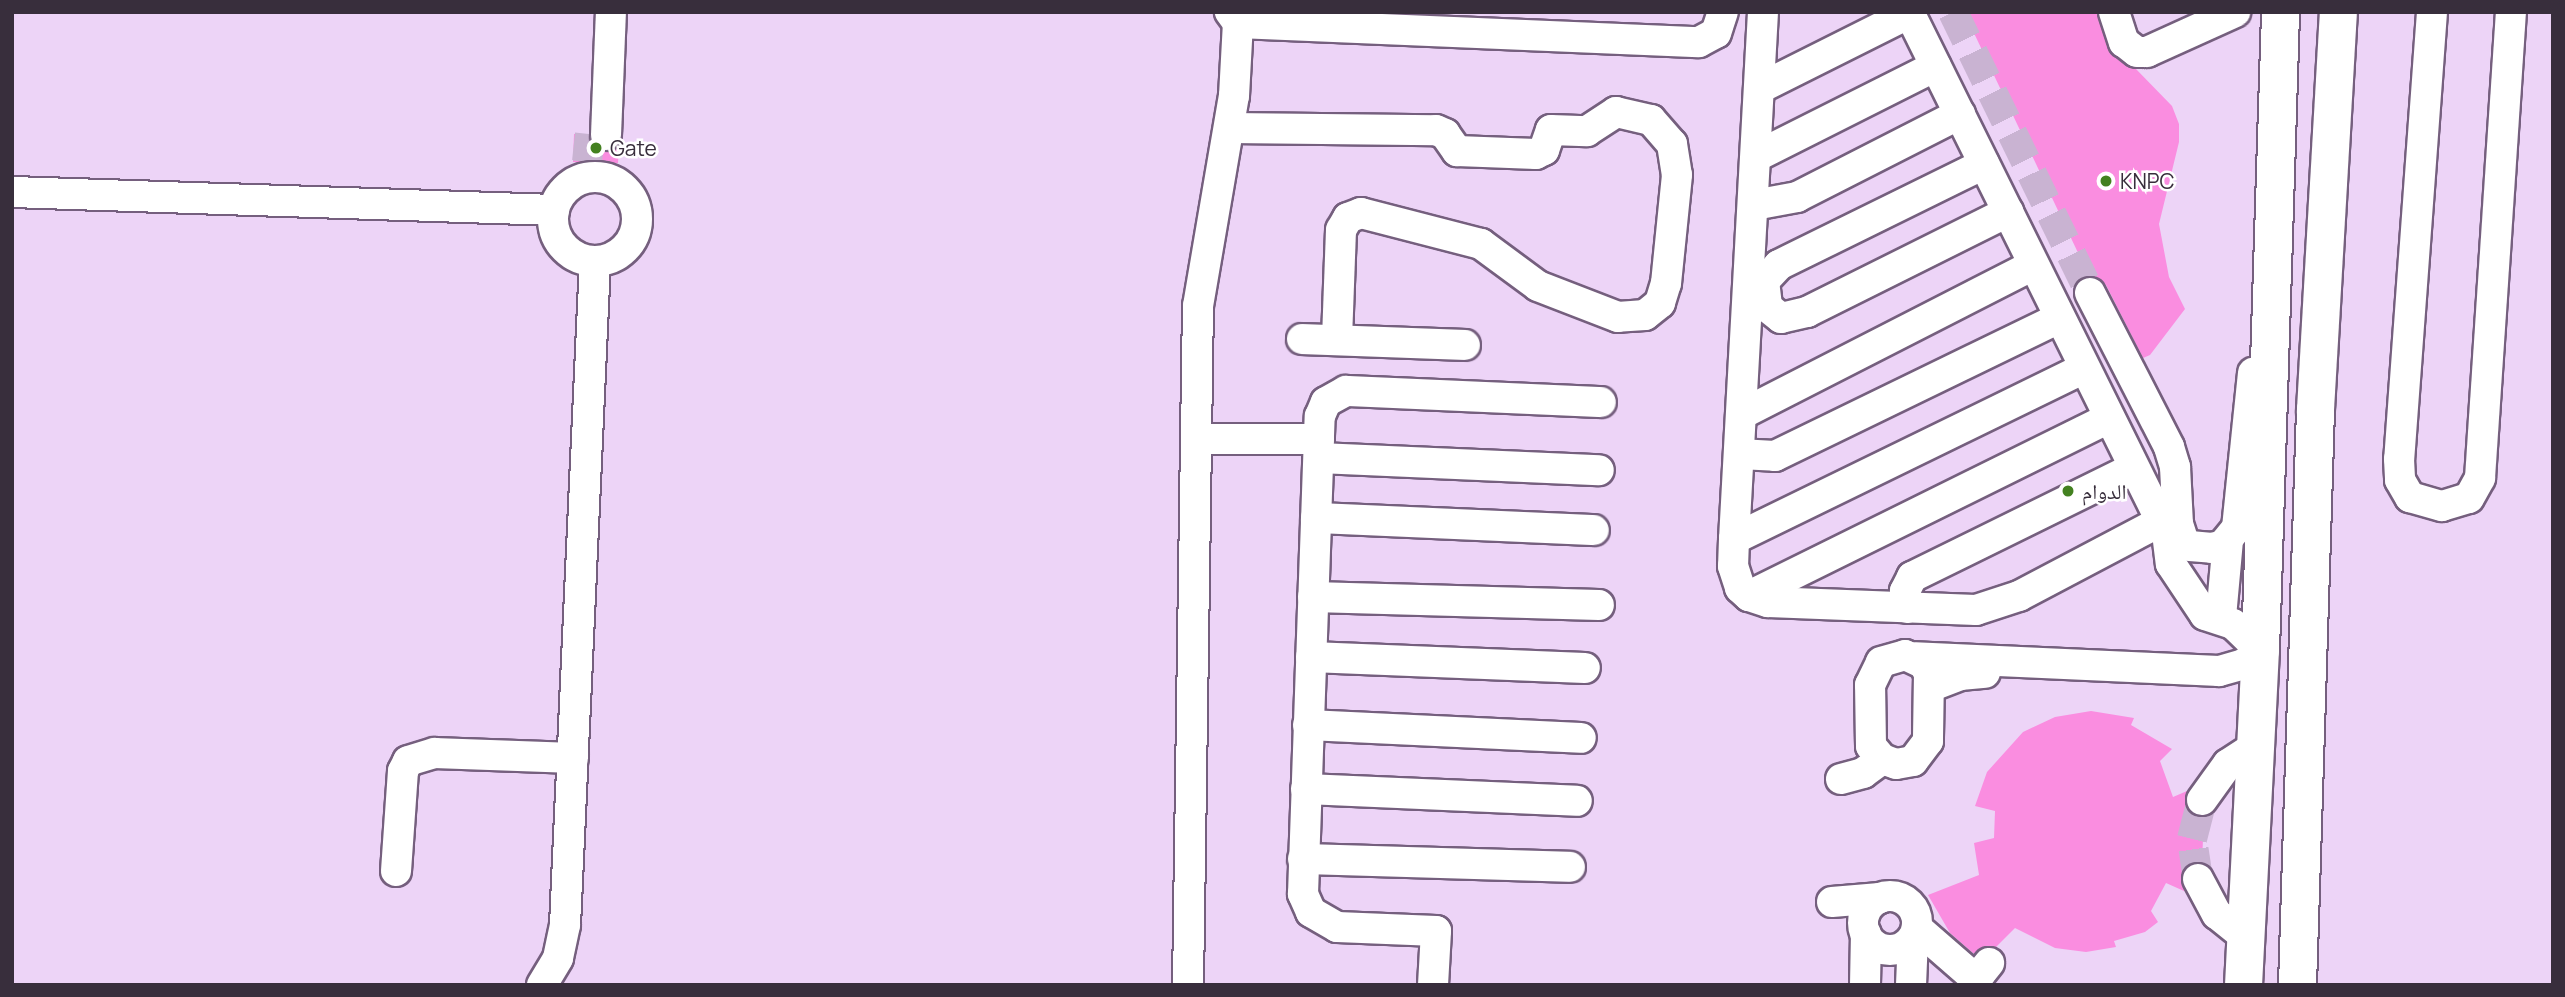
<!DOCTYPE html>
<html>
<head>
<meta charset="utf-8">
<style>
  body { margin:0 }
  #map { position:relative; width:2565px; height:997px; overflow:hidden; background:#edd4f7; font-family:Manrope,"Noto Naskh Arabic",sans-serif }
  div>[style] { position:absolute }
  .building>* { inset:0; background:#fa8de0 }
  .minor-tunnel>* { height:30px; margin-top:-15px; transform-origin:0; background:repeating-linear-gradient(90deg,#c9b3d2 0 30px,transparent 0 45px) }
  .roads { filter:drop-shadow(2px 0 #755f7e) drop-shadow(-2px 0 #755f7e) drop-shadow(0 2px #755f7e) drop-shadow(0 -2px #755f7e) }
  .minor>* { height:30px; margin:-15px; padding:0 15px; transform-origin:15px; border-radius:15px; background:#fff }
  .minor>.ring { margin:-15px; padding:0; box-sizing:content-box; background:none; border:30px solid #fff; border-radius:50% }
  .major>* { height:37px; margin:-18.5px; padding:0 18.5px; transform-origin:18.5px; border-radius:18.5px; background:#fff }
  .dots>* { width:19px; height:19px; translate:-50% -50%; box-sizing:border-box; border:4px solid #fff; border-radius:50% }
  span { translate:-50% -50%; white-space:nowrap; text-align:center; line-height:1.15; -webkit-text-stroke:5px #fff; paint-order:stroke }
  .poi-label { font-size:21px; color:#382e3c }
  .left { translate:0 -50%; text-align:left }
  .frame { position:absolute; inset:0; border:14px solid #382e3c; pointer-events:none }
</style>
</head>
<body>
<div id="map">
  <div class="building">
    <div style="clip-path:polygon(1964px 12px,2097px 12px,2113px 55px,2136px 69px,2172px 106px,2179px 124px,2179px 142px,2159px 224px,2169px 277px,2185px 309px,2150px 355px,2143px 358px,2106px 285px,2089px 276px)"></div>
    <div style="clip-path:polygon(574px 134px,589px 134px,591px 144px,605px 152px,619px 146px,618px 163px,573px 162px)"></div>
    <div style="clip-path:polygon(2091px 711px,2134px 718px,2131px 725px,2172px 749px,2160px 761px,2173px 797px,2187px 791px,2186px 808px,2204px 817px,2202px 862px,2184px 869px,2184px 891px,2166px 883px,2151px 911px,2158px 922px,2145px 932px,2114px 941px,2116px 947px,2086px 952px,2055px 948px,2015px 928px,1996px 947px,1983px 947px,1974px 954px,1950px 933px,1928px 895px,1979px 875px,1974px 843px,1994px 838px,1995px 811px,1975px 806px,1987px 772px,2023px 732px,2055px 717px)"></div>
  </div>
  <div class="minor-tunnel">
    <div style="left:1953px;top:12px;width:313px;rotate:64deg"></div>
    <div style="left:587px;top:162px;width:28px;rotate:-84deg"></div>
    <div style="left:2198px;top:879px;width:40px;rotate:-98.5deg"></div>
    <div style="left:2192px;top:839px;width:40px;rotate:-75.6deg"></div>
  </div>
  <div class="roads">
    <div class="minor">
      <div style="left:1763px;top:12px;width:528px;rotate:93.15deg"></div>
      <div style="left:1734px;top:539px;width:27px;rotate:92deg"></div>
      <div style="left:1733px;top:566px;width:23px;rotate:72deg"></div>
      <div style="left:1740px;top:588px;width:12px;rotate:42deg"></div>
      <div style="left:1749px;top:596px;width:20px;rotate:18deg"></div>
      <div style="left:1768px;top:602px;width:208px;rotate:2.2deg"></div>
      <div style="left:1976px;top:610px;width:45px;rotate:-18deg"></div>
      <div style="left:2019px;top:596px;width:161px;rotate:-27.8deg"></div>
      <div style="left:1909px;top:12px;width:581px;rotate:63.66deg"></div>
      <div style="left:2167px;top:533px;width:31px;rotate:83deg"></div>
      <div style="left:2171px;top:564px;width:61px;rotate:56.3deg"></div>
      <div style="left:2205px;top:615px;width:29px;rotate:18deg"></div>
      <div style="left:2233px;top:624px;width:37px;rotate:44deg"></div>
      <div style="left:2260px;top:650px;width:21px;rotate:139deg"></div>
      <div style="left:2244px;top:664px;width:26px;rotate:164deg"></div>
      <div style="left:2219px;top:671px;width:304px;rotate:-177.4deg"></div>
      <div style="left:2114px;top:12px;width:32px;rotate:72deg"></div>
      <div style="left:2124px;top:42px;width:16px;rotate:38deg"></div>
      <div style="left:2137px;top:52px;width:10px"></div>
      <div style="left:2147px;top:52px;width:97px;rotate:-24.4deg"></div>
      <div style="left:2432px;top:12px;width:448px;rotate:94.2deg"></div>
      <div style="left:2399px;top:459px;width:21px;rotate:87deg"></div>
      <div style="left:2400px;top:480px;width:20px;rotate:60deg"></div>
      <div style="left:2410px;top:497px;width:33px;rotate:16deg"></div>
      <div style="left:2442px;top:506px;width:28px;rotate:-17deg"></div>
      <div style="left:2469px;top:498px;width:23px;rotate:-61deg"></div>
      <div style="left:2480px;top:478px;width:467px;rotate:-86.2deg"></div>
      <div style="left:1238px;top:23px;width:461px;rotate:2.4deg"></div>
      <div style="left:1699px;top:42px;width:19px;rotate:-28deg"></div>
      <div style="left:1716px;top:33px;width:22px;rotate:-72deg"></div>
      <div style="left:1760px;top:88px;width:168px;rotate:-26.6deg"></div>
      <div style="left:1230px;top:128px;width:206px;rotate:0.6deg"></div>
      <div style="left:1436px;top:130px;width:10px;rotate:24deg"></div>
      <div style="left:1445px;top:134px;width:21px;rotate:55deg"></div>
      <div style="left:1457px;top:151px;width:79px;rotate:2.2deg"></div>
      <div style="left:1536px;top:154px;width:9px;rotate:-27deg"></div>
      <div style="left:1544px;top:150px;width:21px;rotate:-71deg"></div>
      <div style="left:1551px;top:130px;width:36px;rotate:2deg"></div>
      <div style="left:1587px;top:131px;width:35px;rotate:-33deg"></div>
      <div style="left:1616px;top:112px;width:36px;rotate:13deg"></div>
      <div style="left:1651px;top:120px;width:32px;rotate:49deg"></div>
      <div style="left:1672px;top:144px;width:31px;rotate:81deg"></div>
      <div style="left:1677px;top:175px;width:109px;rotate:95.8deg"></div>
      <div style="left:1666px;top:283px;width:21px;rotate:107deg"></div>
      <div style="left:1660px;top:303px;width:19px;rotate:141deg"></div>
      <div style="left:1645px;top:315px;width:27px;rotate:176deg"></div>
      <div style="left:1618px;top:317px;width:86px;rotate:-158.8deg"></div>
      <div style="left:1538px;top:286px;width:71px;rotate:-143.6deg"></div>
      <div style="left:1481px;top:244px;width:124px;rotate:-165.5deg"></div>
      <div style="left:1361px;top:213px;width:14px;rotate:159deg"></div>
      <div style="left:1348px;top:218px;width:14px;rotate:120deg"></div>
      <div style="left:1341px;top:230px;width:110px;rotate:92.1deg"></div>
      <div style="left:606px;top:135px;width:123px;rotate:-87.7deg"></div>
      <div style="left:1757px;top:156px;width:200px;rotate:-26.7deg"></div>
      <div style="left:1984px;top:164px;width:229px;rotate:153.8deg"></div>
      <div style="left:1779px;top:265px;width:22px;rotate:133deg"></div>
      <div style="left:1764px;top:281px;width:26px;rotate:83deg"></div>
      <div style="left:1767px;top:307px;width:18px;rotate:38deg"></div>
      <div style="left:1781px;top:318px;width:27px;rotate:-13deg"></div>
      <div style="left:1807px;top:312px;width:225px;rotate:-26.5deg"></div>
      <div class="ring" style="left:553px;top:177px;width:54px;height:54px"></div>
      <div style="left:12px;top:192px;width:542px;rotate:1.9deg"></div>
      <div style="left:1754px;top:205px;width:44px;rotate:-10.5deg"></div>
      <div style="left:1797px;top:197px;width:183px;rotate:-27deg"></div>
      <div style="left:2090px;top:293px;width:173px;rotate:62.8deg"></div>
      <div style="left:2169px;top:447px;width:21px;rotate:73deg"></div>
      <div style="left:2175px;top:467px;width:57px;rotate:87deg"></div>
      <div style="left:2178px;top:524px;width:20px;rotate:72deg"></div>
      <div style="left:1302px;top:339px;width:163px;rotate:2.1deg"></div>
      <div style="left:1742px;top:414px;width:327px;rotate:-27.1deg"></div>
      <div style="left:1196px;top:439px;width:123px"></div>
      <div style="left:1739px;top:454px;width:36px;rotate:3deg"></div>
      <div style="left:1775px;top:456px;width:316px;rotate:-25.9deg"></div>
      <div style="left:1319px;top:458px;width:280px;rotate:2.5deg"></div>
      <div style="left:1316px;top:518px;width:278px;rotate:2.5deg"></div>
      <div style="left:2167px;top:533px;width:26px;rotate:29deg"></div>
      <div style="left:2190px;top:546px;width:22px;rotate:5deg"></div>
      <div style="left:2212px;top:548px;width:11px;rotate:-15deg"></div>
      <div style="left:2223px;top:545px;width:22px;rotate:-51deg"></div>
      <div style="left:2237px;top:528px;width:156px;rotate:-84.1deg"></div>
      <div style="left:1734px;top:539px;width:390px;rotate:-26deg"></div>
      <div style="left:1749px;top:596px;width:402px;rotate:-26.3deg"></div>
      <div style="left:1313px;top:597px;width:286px;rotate:1.6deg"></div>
      <div style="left:1907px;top:608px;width:17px;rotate:-97deg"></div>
      <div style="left:1905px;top:591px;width:16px;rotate:-63deg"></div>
      <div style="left:1912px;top:577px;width:247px;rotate:-26.2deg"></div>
      <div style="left:2221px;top:617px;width:77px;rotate:-84.8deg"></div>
      <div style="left:1905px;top:655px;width:21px;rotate:25deg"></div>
      <div style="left:1924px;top:664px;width:11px;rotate:63deg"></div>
      <div style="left:1929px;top:674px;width:67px;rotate:90.9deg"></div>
      <div style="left:1928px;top:741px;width:25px;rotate:127deg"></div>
      <div style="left:1913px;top:761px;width:17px;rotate:170deg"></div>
      <div style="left:1896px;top:764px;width:15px;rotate:-160deg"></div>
      <div style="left:1882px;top:759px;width:17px;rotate:-130deg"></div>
      <div style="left:1871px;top:746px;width:61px;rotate:-90.9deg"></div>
      <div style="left:1870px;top:685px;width:25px;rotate:-64deg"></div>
      <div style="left:1881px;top:662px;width:25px;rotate:-16deg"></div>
      <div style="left:1311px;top:657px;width:274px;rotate:2.3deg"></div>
      <div style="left:1932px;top:686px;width:30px;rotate:-21deg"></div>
      <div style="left:1960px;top:675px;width:25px;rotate:-5deg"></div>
      <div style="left:1308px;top:725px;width:273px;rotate:2.7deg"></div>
      <div style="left:1841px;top:779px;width:23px;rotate:-15deg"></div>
      <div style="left:1863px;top:773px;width:24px;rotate:-36deg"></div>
      <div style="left:1306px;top:789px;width:271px;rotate:2.5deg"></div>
      <div style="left:2202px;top:800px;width:44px;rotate:-54.2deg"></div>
      <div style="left:2228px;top:764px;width:33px;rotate:-33deg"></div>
      <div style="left:1303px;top:859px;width:267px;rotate:1.7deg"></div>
      <div style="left:396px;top:871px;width:100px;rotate:-86deg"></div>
      <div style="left:403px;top:771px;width:11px;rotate:-63deg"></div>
      <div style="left:408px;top:761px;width:28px;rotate:-17deg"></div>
      <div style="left:435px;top:753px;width:138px;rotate:2.1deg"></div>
      <div style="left:2198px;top:879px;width:40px;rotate:62deg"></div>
      <div style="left:2217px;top:914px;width:40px;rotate:39deg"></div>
      <div class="ring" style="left:1863px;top:896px;width:24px;height:24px"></div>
      <div style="left:1832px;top:902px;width:48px;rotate:-4.8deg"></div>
      <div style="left:1917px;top:928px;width:72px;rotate:41deg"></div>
      <div style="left:1971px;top:975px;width:10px;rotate:-11deg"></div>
      <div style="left:1981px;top:973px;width:13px;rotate:-51deg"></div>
      <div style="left:542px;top:985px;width:31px;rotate:-59deg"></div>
      <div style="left:558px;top:958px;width:34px;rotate:-78deg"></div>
      <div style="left:565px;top:925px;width:664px;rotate:-87.41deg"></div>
      <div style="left:1188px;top:985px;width:679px;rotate:-89.16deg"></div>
      <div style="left:1198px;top:306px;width:213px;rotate:-80.3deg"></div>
      <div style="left:1234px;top:96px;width:73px;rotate:-86.9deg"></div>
      <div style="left:1238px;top:23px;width:14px;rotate:-126deg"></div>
      <div style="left:1433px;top:985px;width:54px;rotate:-86.8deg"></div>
      <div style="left:1436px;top:931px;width:99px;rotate:-177.7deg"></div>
      <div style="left:1337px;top:927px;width:30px;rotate:-150deg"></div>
      <div style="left:1311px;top:912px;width:20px;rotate:-114deg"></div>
      <div style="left:1303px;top:894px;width:478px;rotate:-88deg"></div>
      <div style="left:1320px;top:416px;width:15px;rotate:-67deg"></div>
      <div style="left:1326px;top:402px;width:23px;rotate:-29deg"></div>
      <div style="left:1346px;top:391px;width:255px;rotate:2.5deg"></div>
      <div style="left:1865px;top:985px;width:51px;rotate:-88.9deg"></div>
      <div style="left:1911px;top:985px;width:47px;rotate:-87.6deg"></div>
    </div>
    <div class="major">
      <div style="left:2243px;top:985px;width:335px;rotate:-87.1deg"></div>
      <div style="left:2260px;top:650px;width:638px;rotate:-88.2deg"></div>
      <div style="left:2297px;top:985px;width:576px;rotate:-88.21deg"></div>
      <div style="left:2315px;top:409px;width:398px;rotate:-86.7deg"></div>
    </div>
  </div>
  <div class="dots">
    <div style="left:596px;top:148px;background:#438120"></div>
    <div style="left:2106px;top:181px;background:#438120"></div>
    <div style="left:2068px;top:491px;background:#438120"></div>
  </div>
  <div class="poi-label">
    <span class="left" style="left:610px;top:148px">Gate</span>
    <span class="left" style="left:2120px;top:181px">KNPC</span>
    <span class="left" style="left:2082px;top:491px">الدوام</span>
  </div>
  <div class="frame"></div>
</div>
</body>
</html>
